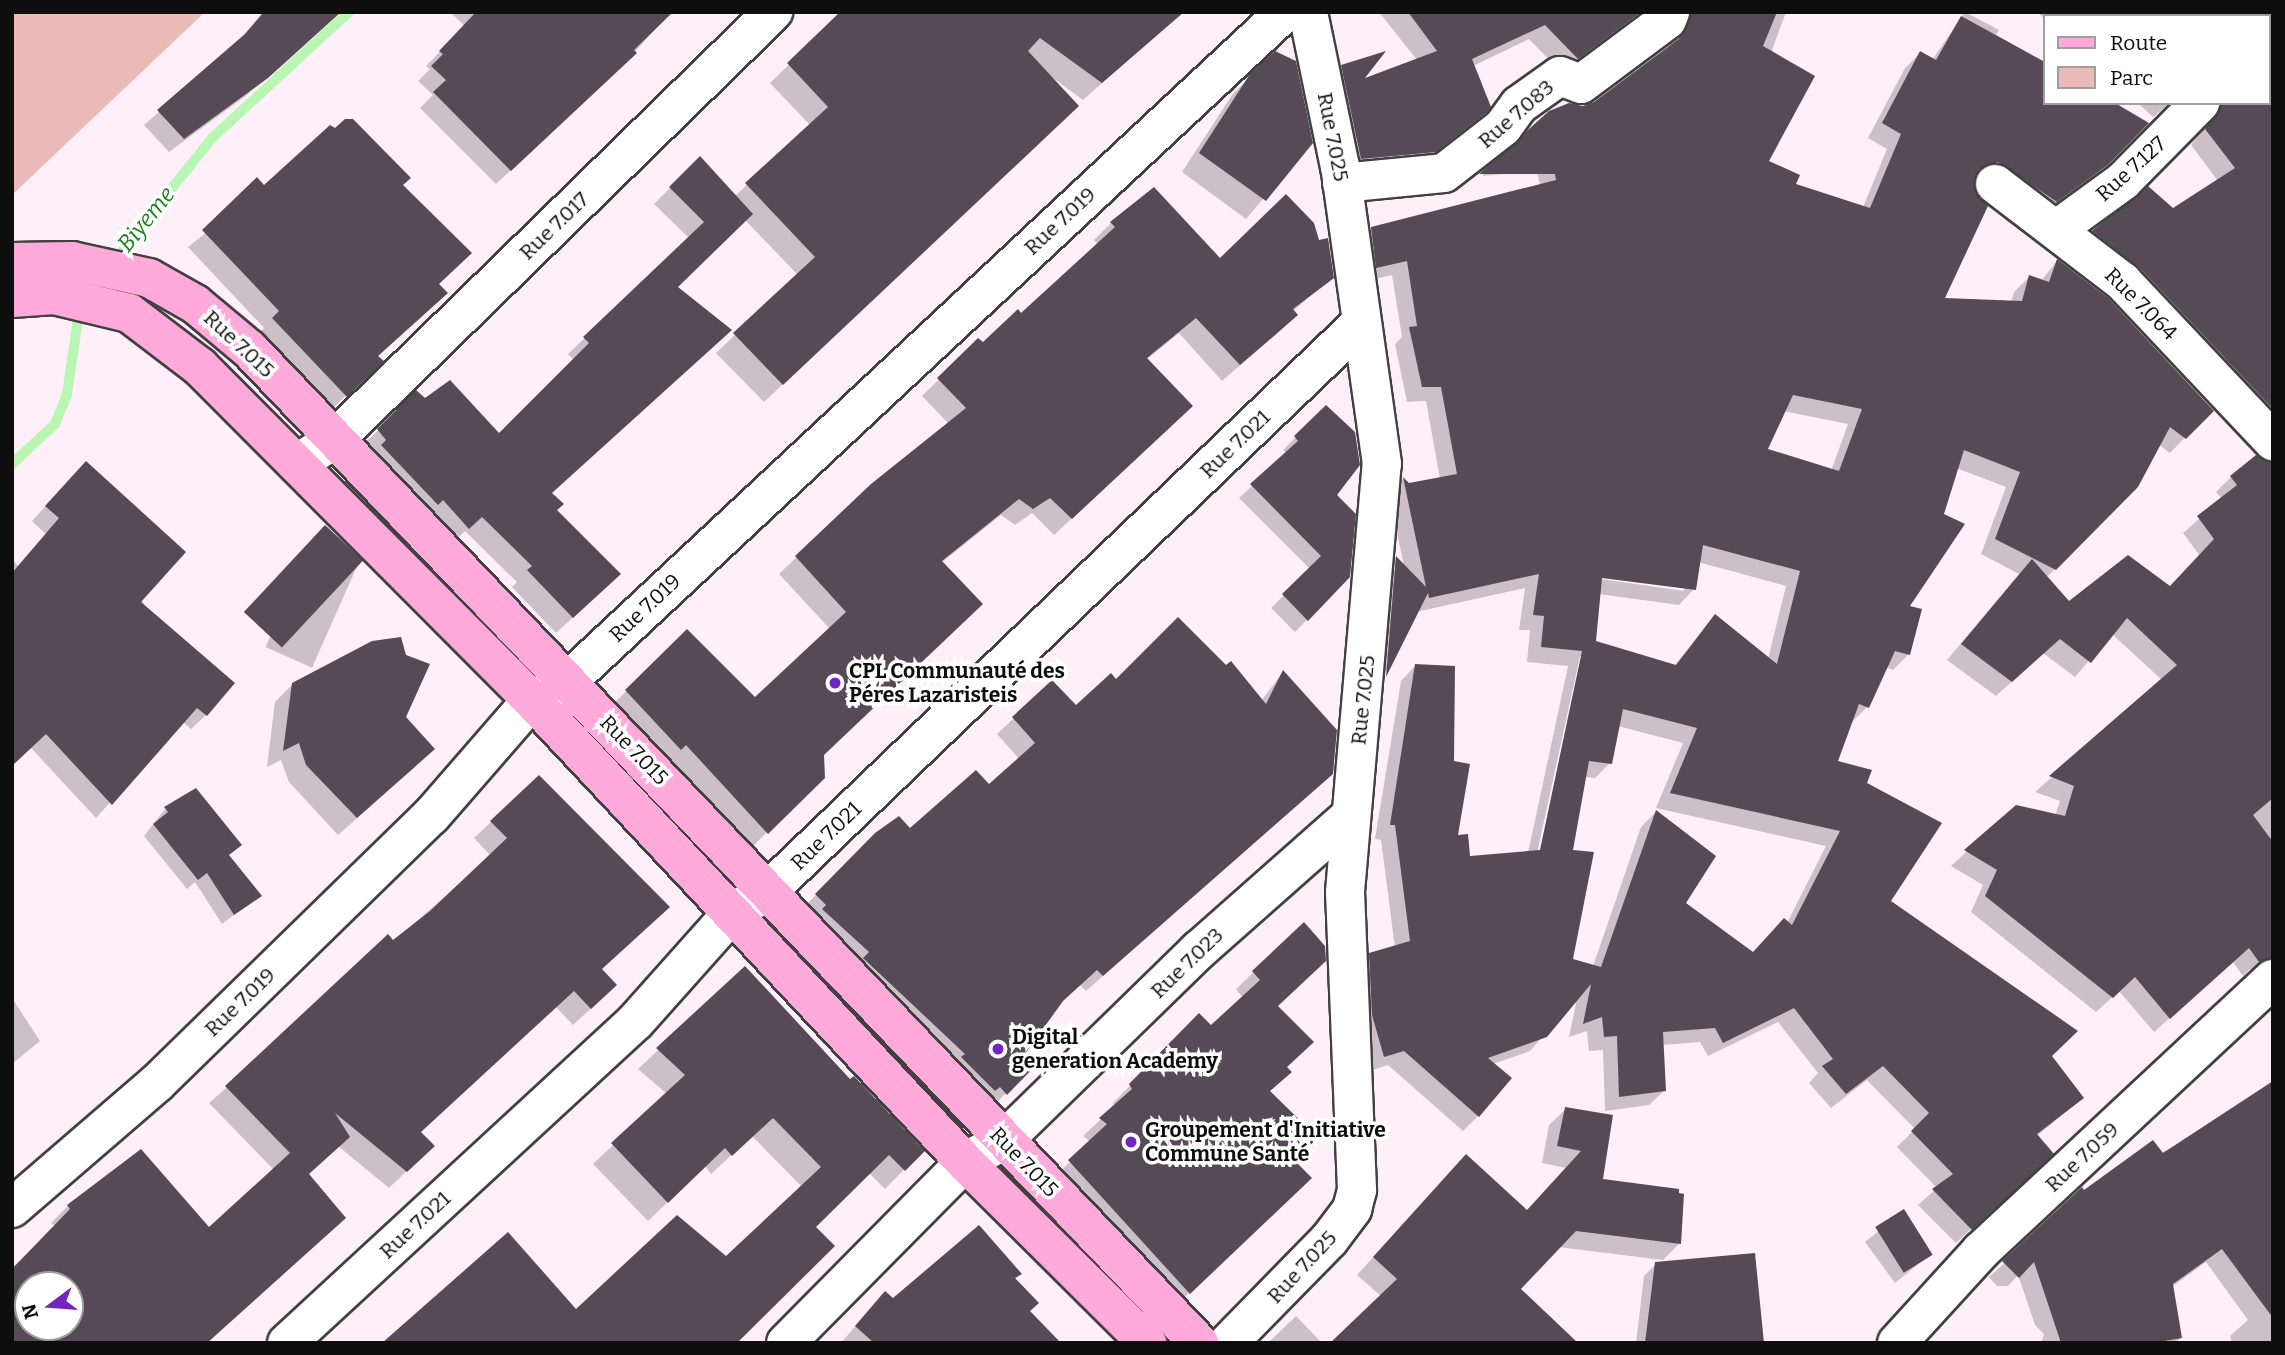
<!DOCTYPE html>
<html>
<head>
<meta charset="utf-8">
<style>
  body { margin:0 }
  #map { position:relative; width:2285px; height:1355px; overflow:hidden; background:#ffeff9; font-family:Bitter,serif }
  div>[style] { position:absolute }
  .green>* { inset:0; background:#e9bab8 }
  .shadow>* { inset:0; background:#0003; transform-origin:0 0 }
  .stream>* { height:10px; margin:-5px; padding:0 5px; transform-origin:5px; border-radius:5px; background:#b9f6b4 }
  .building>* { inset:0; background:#564a57; transform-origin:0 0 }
  .roads { filter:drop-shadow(2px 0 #414141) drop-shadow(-2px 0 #414141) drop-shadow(0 2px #414141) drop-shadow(0 -2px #414141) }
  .street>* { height:38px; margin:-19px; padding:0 19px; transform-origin:19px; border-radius:19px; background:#fff }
  .secondary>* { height:38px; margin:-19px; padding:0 19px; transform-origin:19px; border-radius:19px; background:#ffaada }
  .dots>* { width:19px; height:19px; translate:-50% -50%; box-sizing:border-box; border:4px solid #fff; border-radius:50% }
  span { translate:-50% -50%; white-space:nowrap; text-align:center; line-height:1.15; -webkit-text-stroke:7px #fff; paint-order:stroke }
  .street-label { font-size:21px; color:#0e0e0e }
  .poi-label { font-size:21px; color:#0e0e0e; font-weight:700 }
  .left { translate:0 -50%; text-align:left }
  .water-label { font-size:23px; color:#178316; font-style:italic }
  .frame { position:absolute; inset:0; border:14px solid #0e0e0e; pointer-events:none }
  .legend { position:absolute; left:2043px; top:14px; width:228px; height:91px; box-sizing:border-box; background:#fff; border:2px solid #9f9f9f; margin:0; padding:9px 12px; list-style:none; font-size:21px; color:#0e0e0e }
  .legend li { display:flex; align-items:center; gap:14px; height:35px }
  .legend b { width:35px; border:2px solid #9f9f9f }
  .north { position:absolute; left:14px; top:1271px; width:70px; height:70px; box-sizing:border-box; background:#fff; border:2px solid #9f9f9f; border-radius:50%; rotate:254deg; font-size:19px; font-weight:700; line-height:28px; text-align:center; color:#0e0e0e }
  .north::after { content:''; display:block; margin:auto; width:24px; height:32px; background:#7226be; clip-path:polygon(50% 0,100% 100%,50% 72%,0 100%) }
</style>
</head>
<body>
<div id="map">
  <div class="green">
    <div style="clip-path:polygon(12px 12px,205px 12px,12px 195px)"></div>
  </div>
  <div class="shadow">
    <div style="clip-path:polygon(263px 12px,336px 12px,247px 95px,169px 152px,144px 125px,237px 43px)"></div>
    <div style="clip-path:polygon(450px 12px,671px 12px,621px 67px,496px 184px,420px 108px,433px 95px,418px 81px,430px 69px,426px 66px,465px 26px)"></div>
    <div style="clip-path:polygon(843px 12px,1182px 12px,1083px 100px,1053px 78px,1059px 123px,764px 402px,716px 353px,798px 275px,745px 220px,676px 287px,551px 494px,555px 510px,603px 590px,556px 633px,512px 587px,517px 582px,465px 531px,452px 543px,362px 446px,416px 393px,499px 436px,574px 360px,568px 354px,689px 238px,654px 204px,670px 188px,700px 159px,735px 196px,810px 125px,770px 83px)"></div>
    <div style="clip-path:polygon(1379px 12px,1640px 12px,1562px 73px,1529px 39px,1473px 66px,1473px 122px,1419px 166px,1346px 173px,1327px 81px,1342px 66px,1360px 81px,1417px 60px)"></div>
    <div style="clip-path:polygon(evenodd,1671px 12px,1786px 12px,1771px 53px,1766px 161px,1794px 185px,1863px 207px,1887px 149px,1868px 138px,1905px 68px,1920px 53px,1932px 60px,1965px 12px,1999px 30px,1996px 35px,2012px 44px,2005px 55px,2045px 80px,2045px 103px,2146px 124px,2091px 179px,2041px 216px,1983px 177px,1975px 180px,1942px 299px,2011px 303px,2014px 292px,2029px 277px,2041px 281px,2057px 261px,2212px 410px,2170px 453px,2158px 444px,2137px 486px,2046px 578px,2069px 604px,2170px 588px,2200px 556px,2183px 533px,2222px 499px,2216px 492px,2231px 477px,2273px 463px,2273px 979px,2250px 969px,2243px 976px,2233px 962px,2154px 1032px,2119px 991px,2096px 1012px,1971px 912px,1983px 885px,1951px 866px,2017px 806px,2055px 816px,2060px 801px,2035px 792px,2162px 680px,2112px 634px,2075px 677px,2043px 653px,1996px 696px,1947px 660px,2019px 574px,1981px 554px,2006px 487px,1956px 468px,1907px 607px,1920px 610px,1908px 655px,1893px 670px,1885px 667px,1867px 707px,1852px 722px,1836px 763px,1865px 784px,1889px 901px,2050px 1056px,2082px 1098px,2037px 1136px,2036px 1168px,1956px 1243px,1918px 1205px,1937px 1188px,1897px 1147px,1915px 1129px,1867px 1080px,1831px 1108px,1809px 1083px,1818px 1073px,1778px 1022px,1708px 1056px,1700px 1042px,1662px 1045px,1665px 1090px,1649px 1105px,1605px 1111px,1603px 1050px,1589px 1051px,1587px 1031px,1569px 1037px,1577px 998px,1530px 1051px,1493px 1064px,1478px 1116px,1463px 1131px,1388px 1065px,1369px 1071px,1355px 970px,1370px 955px,1395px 948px,1381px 840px,1375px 839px,1401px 681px,1416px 665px,1453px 763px,1456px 836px,1468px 858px,1528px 853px,1568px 666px,1527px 662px,1530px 630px,1519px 630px,1525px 588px,1416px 612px,1384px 676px,1372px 689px,1382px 572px,1396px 558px,1404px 566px,1389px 494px,1403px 479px,1408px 484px,1440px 479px,1426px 401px,1407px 402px,1395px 344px,1402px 337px,1392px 275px,1362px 282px,1356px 244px,1372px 229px,1540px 186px,1537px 171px,1482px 176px,1495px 163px,1595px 103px,1668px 49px,1677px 25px,1671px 12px,1783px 411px,1848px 424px,1831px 471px,1766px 450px,1783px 411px,1671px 12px,1698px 562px,1786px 586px,1768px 659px,1716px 617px,1674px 666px,1594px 642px,1599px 594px,1679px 605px,1694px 589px,1698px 562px,1671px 12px,1594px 575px,1684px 587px,1684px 591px,1594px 578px,1594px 575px,1671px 12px,1580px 656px,1583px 656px,1540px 859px,1536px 858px,1580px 656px,1671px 12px,1618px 726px,1683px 743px,1656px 808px,1826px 846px,1787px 923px,1752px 954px,1683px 904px,1656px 812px,1641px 827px,1593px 966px,1570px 960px,1570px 851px,1585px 777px,1595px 778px,1610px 763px,1618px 726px)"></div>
    <div style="clip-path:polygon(2037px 12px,2273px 12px,2273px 61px,2269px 16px,2045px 16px,2045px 19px)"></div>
    <div style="clip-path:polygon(1252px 75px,1311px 142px,1246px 219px,1182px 172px,1232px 95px)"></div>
    <div style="clip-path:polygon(2269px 81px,2273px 81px,2273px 444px,2078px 247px,2148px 189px,2173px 210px,2218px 181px,2191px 145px,2206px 126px,2201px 103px,2269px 103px)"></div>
    <div style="clip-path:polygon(2138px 103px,2170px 103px,2153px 117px)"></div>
    <div style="clip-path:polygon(264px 187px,446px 293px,377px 357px,381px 361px,330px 411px,257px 335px,264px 328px,188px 247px)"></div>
    <div style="clip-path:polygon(1154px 189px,1220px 261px,1332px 277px,1292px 312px,1296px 315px,1279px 332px,1222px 381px,1179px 333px,1146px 360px,1174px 423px,1054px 535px,1032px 513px,1015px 525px,1001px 515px,941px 563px,823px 755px,823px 777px,750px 849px,609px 708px,687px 631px,755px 700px,830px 629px,779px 574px,872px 485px,949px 424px,922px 396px,978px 341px,983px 345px,1021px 315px,1098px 245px,1094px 240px,1111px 223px)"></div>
    <div style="clip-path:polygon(1326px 407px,1349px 577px,1295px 632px,1271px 608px,1310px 569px,1239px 498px,1287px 454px,1283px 450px)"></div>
    <div style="clip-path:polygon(72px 477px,206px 715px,191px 729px,183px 722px,96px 818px,31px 748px,12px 765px,12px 559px,18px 566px,46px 534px,32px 521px)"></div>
    <div style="left:313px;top:540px;width:51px;height:117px;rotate:24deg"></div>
    <div style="clip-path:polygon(1283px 672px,1315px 789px,1086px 991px,1080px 985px,1059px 1004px,1023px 1054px,1034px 1065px,990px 1109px,800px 911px,876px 834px,910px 830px,989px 786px,1019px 759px,997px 734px,1052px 682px,1076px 708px,1116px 681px,1261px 701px)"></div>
    <div style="clip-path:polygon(293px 684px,404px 717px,415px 767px,338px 835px,289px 782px,281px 760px,267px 767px,275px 702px)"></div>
    <div style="clip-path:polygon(evenodd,539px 777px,600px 970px,598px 1002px,573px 1025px,556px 1007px,419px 1133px,416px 1162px,389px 1188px,338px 1146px,307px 1175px,327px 1234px,207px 1343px,12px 1343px,14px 1266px,55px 1226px,51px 1223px,68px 1206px,209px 1229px,274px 1170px,209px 1103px,491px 856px,474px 838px,539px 777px,28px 1285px,70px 1285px,70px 1327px,28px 1327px,28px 1285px)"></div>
    <div style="clip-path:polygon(165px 809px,228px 856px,259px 896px,222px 924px,195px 882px,187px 889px,144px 836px)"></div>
    <div style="clip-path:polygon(1303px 925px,1277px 1006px,1285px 1068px,1290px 1072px,1269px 1092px,1292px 1161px,1292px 1195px,1172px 1309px,1052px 1179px,1091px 1142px,1083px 1136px,1115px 1106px,1113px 1103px,1199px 1015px,1211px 1028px,1243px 998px,1236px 989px)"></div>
    <div style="clip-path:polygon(745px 969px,850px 1082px,922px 1151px,885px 1189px,869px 1173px,814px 1227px,576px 1311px,726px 1258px,802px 1187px,752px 1136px,711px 1174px,705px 1166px,648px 1221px,593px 1164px,667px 1094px,638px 1069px)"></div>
    <div style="clip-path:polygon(12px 998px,40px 1041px,12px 1064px)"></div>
    <div style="clip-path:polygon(2273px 1096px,2273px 1343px,2232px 1343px,2230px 1336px,2248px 1320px,2206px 1262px,2172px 1287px,2180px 1338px,2175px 1343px,2041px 1343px,2044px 1334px,2035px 1325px,2018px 1275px,2008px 1286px,1997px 1286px,1989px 1277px,2084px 1192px)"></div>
    <div style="clip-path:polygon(1566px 1109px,1601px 1180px,1679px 1244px,1663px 1260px,1558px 1247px,1518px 1289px,1381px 1296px,1357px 1275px,1450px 1173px,1526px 1212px,1566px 1168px,1542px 1163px,1549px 1125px)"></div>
    <div style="clip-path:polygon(1904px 1211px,1931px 1254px,1895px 1283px,1865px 1242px)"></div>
    <div style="clip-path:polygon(1656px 1264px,1761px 1343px,1636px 1343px,1644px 1276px)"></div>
    <div style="clip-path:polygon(1020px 1274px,1014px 1280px,1028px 1311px,1059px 1343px,841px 1343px,869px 1310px,893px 1301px)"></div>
    <div style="clip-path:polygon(1296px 1316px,1322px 1343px,1268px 1343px)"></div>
  </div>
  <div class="stream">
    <div style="left:112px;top:263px;width:160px;rotate:-51.3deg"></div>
    <div style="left:212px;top:138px;width:186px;rotate:-42.6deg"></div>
    <div style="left:12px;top:464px;width:59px;rotate:-42.9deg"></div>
    <div style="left:55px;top:424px;width:32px;rotate:-68deg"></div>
    <div style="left:67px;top:394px;width:89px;rotate:-81.6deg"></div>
  </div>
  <div class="building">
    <div style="clip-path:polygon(264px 12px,341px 12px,268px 78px,184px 139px,157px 110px,245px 34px)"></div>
    <div style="clip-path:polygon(476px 12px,673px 12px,634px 50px,637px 53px,511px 171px,433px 92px,446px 80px,431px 66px,443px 54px,439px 51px)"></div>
    <div style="clip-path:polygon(840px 12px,1184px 12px,1102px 83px,1040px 38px,1028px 51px,1079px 106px,783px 385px,733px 333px,815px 257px,745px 183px,828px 107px,787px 63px)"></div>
    <div style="clip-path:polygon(1408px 12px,1641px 12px,1578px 59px,1545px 25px,1472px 59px,1491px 107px,1487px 112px,1436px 152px,1361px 159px,1341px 65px,1386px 51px,1365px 78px,1437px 51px)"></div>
    <div style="clip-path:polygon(evenodd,1691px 12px,1777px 12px,1763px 46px,1815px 76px,1769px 161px,1800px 175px,1796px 184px,1870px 208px,1901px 134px,1882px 123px,1920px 51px,1936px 60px,1961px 16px,2045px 62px,2045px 103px,2115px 103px,2149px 123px,2109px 164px,2057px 202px,1998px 162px,1978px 170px,1975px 192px,1988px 206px,1945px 298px,2022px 301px,2029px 275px,2049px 282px,2057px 259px,2108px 298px,2214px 411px,2186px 439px,2170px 427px,2138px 487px,2056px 570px,1995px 539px,2020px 472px,1964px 450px,1944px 514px,1965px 524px,1910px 606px,1922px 609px,1910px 655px,1895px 651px,1869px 708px,1859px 704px,1838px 761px,1872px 770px,1867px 783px,1942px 823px,1891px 901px,2078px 1031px,2052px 1056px,2084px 1098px,2037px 1134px,2054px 1154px,1972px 1230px,1932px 1189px,1953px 1174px,1911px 1131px,1929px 1113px,1883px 1066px,1846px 1094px,1822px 1066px,1833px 1059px,1794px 1008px,1723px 1043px,1715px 1028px,1663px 1032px,1666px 1091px,1619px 1097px,1617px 1036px,1604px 1037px,1602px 1017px,1583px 1024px,1591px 984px,1547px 1037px,1488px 1058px,1512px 1078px,1479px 1117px,1404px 1051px,1384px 1057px,1372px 1015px,1369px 953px,1410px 941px,1395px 825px,1390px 825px,1415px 664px,1455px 666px,1454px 761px,1470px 764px,1458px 835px,1468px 834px,1470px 856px,1540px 850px,1582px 651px,1541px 647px,1544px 616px,1533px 615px,1539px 574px,1429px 598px,1428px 593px,1386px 677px,1396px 556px,1426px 587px,1403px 477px,1409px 483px,1457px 474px,1441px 387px,1422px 387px,1409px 327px,1417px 326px,1407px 261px,1376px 268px,1371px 227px,1556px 180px,1555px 174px,1479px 174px,1549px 111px,1569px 103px,1583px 106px,1594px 102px,1680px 38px,1691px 12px,1793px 395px,1862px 409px,1839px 471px,1768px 449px,1793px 395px,1691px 12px,1703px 545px,1800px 571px,1777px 664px,1715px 614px,1676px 665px,1596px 641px,1602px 578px,1696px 590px,1703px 545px,1691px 12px,1623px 709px,1697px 728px,1670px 793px,1840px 831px,1792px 925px,1784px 918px,1753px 952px,1686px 903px,1716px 856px,1656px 810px,1601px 967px,1573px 959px,1594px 852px,1573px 850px,1589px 761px,1612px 764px,1623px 709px)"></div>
    <div style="clip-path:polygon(1275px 51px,1296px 61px,1313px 143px,1266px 201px,1199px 153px,1250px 74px)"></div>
    <div style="clip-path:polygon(2221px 103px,2273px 103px,2273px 409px,2139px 267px,2092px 231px,2148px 186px,2173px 208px,2235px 168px,2205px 129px)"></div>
    <div style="clip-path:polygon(345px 119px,353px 119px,411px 178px,403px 185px,472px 253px,439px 284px,448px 293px,378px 356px,384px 361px,347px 397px,272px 318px,279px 311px,202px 230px,257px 177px,264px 185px,330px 125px,335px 128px)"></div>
    <div style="clip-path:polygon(700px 156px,753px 214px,678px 287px,732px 330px,552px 493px,564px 504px,557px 510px,621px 574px,573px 618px,527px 570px,532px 566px,482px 517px,469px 529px,443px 500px,438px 505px,381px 445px,386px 440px,377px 429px,416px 390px,425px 398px,450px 380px,499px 433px,589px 343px,583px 337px,704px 222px,669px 187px)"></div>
    <div style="clip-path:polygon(1154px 187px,1220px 258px,1286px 194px,1314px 223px,1319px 240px,1328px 238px,1334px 278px,1293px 309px,1298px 315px,1240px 365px,1196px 318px,1147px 358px,1193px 406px,1072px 519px,1050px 498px,1033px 509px,1019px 499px,942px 561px,983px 604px,824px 755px,825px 778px,768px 834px,686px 745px,681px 750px,625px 690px,687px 629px,755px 697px,846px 612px,795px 556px,871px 484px,966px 408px,937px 378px,978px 338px,983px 342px,1018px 309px,1021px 313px,1115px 227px,1110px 222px)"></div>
    <div style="clip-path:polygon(1326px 405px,1355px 432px,1360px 465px,1337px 495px,1356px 514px,1350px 577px,1308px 621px,1282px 594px,1321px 556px,1250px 484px,1298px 441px,1294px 436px)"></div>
    <div style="clip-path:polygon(2256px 455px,2273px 462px,2273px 798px,2253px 815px,2273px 842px,2273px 958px,2259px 962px,2249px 948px,2170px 1019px,2135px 977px,2113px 998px,1985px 896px,1997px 870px,1964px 850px,2016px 805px,2065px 816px,2074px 786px,2049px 776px,2177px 665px,2127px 618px,2091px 663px,2060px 639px,2012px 682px,1961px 644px,2032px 559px,2069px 601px,2128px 555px,2170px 586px,2214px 539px,2197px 516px,2237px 485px,2230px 476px)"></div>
    <div style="clip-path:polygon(86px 461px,186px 552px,141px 602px,235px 683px,207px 716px,197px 708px,112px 805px,46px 734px,12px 766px,12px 573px,59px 518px,45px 506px)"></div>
    <div style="left:325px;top:525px;width:52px;height:119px;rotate:43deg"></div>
    <div style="clip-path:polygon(1178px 617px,1226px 665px,1231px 661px,1266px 704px,1283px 670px,1337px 730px,1333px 774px,1103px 976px,1097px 970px,1063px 1001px,1025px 1054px,1036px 1065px,1007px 1095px,1000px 1087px,995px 1091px,961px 1057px,965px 1054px,863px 958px,869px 952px,822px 909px,826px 905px,815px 894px,875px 833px,899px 816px,910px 828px,976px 770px,989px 784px,1035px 743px,1012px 717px,1052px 680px,1076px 705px,1111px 673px,1116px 679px)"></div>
    <div style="clip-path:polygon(401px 637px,406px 655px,430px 664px,406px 717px,435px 749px,357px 818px,306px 765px,299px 743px,283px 751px,292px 683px,372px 641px)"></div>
    <div style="clip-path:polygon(evenodd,539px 775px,670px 907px,602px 969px,617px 985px,591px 1009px,574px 991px,421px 1132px,435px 1146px,407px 1172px,335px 1113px,350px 1137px,309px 1174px,346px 1218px,207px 1343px,12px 1343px,12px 1269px,70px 1209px,67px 1205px,141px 1149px,209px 1227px,290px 1153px,225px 1086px,388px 934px,393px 940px,430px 911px,507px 838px,490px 821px,539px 775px,28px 1285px,70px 1285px,70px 1327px,28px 1327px,28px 1285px)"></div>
    <div style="clip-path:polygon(196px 788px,242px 845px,229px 855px,262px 896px,234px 915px,207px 873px,198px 880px,153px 824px,168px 812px,164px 807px)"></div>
    <div style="clip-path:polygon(1304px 922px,1325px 946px,1326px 961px,1278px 1006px,1314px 1042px,1287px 1067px,1292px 1072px,1270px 1091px,1318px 1138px,1294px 1160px,1312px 1178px,1190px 1294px,1068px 1160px,1107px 1124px,1099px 1118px,1132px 1089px,1129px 1084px,1199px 1013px,1211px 1025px,1260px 980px,1252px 971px)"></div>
    <div style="clip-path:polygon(745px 966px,850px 1079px,854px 1076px,925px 1151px,905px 1171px,889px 1155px,816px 1227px,835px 1246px,737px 1343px,382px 1343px,508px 1232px,576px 1309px,677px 1215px,726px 1256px,821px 1167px,773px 1118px,732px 1156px,725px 1148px,668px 1203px,611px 1143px,685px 1075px,656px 1048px)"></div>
    <div style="clip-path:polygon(2273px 1081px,2273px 1318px,2222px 1249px,2173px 1284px,2182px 1338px,2153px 1343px,2061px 1343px,2034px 1262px,2019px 1278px,2002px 1261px,2082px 1187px,2084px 1190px,2153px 1140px,2163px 1153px)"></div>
    <div style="clip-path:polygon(1565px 1107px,1613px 1115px,1603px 1179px,1679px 1189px,1679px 1193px,1684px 1194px,1681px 1244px,1576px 1231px,1521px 1289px,1578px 1343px,1330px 1343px,1397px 1279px,1373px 1257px,1466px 1154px,1527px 1210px,1581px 1151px,1557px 1146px)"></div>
    <div style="left:1904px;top:1209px;width:54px;height:34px;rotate:58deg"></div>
    <div style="clip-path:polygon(979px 1225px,1022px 1274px,1015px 1278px,1039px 1303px,1030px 1311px,1061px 1343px,874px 1343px,855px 1326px,885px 1291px,893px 1298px)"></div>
    <div style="clip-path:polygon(1755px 1253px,1764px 1343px,1645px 1343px,1655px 1262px)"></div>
  </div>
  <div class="roads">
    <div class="street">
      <div style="left:2269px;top:59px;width:4px;rotate:-14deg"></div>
      <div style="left:1342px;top:183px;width:102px;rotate:-5.6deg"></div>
      <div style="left:1444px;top:173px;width:75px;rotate:-37.9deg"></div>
      <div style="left:1503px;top:127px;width:27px;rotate:-54deg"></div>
      <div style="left:1519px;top:105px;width:50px;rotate:-35.3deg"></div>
      <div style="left:1560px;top:76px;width:22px;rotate:21deg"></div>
      <div style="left:1581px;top:84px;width:107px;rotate:-36.7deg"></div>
      <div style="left:1667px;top:20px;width:9px;rotate:-69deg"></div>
      <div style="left:1995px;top:184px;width:161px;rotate:37.4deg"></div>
      <div style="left:2123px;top:282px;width:219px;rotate:46.7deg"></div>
      <div style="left:2057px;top:229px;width:82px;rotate:-36deg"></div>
      <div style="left:2123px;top:181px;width:110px;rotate:-45.4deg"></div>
      <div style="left:298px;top:463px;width:44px;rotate:-33deg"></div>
      <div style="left:335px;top:439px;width:612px;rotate:-44.27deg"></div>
      <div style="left:12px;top:1208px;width:191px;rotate:-40.8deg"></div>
      <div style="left:157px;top:1083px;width:383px;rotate:-44.3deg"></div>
      <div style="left:431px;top:816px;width:154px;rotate:-49deg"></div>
      <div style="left:532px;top:700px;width:41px;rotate:-27.8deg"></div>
      <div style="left:568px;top:681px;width:981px;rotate:-43.02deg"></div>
      <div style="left:287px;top:1343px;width:473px;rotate:-42.7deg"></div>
      <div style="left:635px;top:1022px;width:147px;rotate:-48.3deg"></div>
      <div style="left:733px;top:912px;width:41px;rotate:-31deg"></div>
      <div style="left:768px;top:891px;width:821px;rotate:-43.77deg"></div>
      <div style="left:786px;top:1343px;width:255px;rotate:-45.3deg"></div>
      <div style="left:965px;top:1162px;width:43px;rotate:-28.9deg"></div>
      <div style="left:1003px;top:1141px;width:274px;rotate:-44.3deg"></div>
      <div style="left:1199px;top:950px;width:199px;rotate:-41.5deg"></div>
      <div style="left:1228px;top:1343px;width:144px;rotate:-45.6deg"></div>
      <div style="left:1329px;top:1240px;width:39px;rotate:-53deg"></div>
      <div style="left:1352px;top:1209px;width:20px;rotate:-75deg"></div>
      <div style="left:1357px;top:1190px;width:298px;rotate:-92.3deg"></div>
      <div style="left:1345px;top:892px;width:430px;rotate:-85.1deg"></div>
      <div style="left:1382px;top:464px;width:300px;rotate:-98deg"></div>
      <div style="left:1340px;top:167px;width:158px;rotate:-101.7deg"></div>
      <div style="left:1897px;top:1343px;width:125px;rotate:-47.6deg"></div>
      <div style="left:1981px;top:1251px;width:399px;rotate:-43deg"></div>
    </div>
    <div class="secondary">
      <div style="left:12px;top:262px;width:60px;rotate:-1deg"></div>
      <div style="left:72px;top:261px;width:79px;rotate:12.4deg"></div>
      <div style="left:149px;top:278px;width:53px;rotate:29.5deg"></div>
      <div style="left:195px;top:304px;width:72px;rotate:39.9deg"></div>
      <div style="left:250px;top:350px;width:1374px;rotate:46.3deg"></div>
      <div style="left:12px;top:298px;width:42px;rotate:-4.1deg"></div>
      <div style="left:54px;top:295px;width:77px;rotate:13.5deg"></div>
      <div style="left:129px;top:313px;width:89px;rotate:37.3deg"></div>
      <div style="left:200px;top:367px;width:470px;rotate:45.1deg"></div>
      <div style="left:532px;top:700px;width:633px;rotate:46.86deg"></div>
      <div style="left:965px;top:1162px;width:257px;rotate:44.8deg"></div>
    </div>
  </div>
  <div class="dots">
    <div style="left:835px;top:683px;background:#7226be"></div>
    <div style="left:998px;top:1049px;background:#7226be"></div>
    <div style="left:1131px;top:1142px;background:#7226be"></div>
  </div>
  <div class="street-label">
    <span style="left:1516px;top:114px;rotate:-41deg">Rue 7.083</span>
    <span style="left:1333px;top:137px;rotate:79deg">Rue 7.025</span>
    <span style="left:2131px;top:169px;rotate:-42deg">Rue 7.127</span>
    <span style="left:1060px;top:221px;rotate:-43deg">Rue 7.019</span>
    <span style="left:554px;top:226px;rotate:-44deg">Rue 7.017</span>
    <span style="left:2141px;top:304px;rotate:45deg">Rue 7.064</span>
    <span style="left:239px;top:344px;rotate:43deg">Rue 7.015</span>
    <span style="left:1235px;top:444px;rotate:-44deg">Rue 7.021</span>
    <span style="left:645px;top:608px;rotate:-43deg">Rue 7.019</span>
    <span style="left:1363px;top:700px;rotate:-84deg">Rue 7.025</span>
    <span style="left:634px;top:750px;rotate:46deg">Rue 7.015</span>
    <span style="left:826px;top:836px;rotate:-44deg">Rue 7.021</span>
    <span style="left:1187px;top:963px;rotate:-44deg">Rue 7.023</span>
    <span style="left:240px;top:1002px;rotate:-44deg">Rue 7.019</span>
    <span style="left:2082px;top:1157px;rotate:-43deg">Rue 7.059</span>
    <span style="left:1024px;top:1162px;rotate:46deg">Rue 7.015</span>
    <span style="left:415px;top:1225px;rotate:-43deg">Rue 7.021</span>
    <span style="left:1302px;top:1267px;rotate:-47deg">Rue 7.025</span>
  </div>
  <div class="poi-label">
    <span class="left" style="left:849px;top:683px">CPL Communauté des<br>Péres Lazaristeis</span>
    <span class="left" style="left:1012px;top:1049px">Digital<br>generation Academy</span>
    <span class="left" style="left:1145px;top:1142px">Groupement d'Initiative<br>Commune Santé</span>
  </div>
  <div class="water-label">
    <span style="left:146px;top:219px;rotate:-51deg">Biyeme</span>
  </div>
  <div class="frame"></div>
  <ul class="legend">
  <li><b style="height:9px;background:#ffaada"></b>Route</li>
  <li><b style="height:19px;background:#e9bab8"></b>Parc</li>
  </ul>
  <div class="north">N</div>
</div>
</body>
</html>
